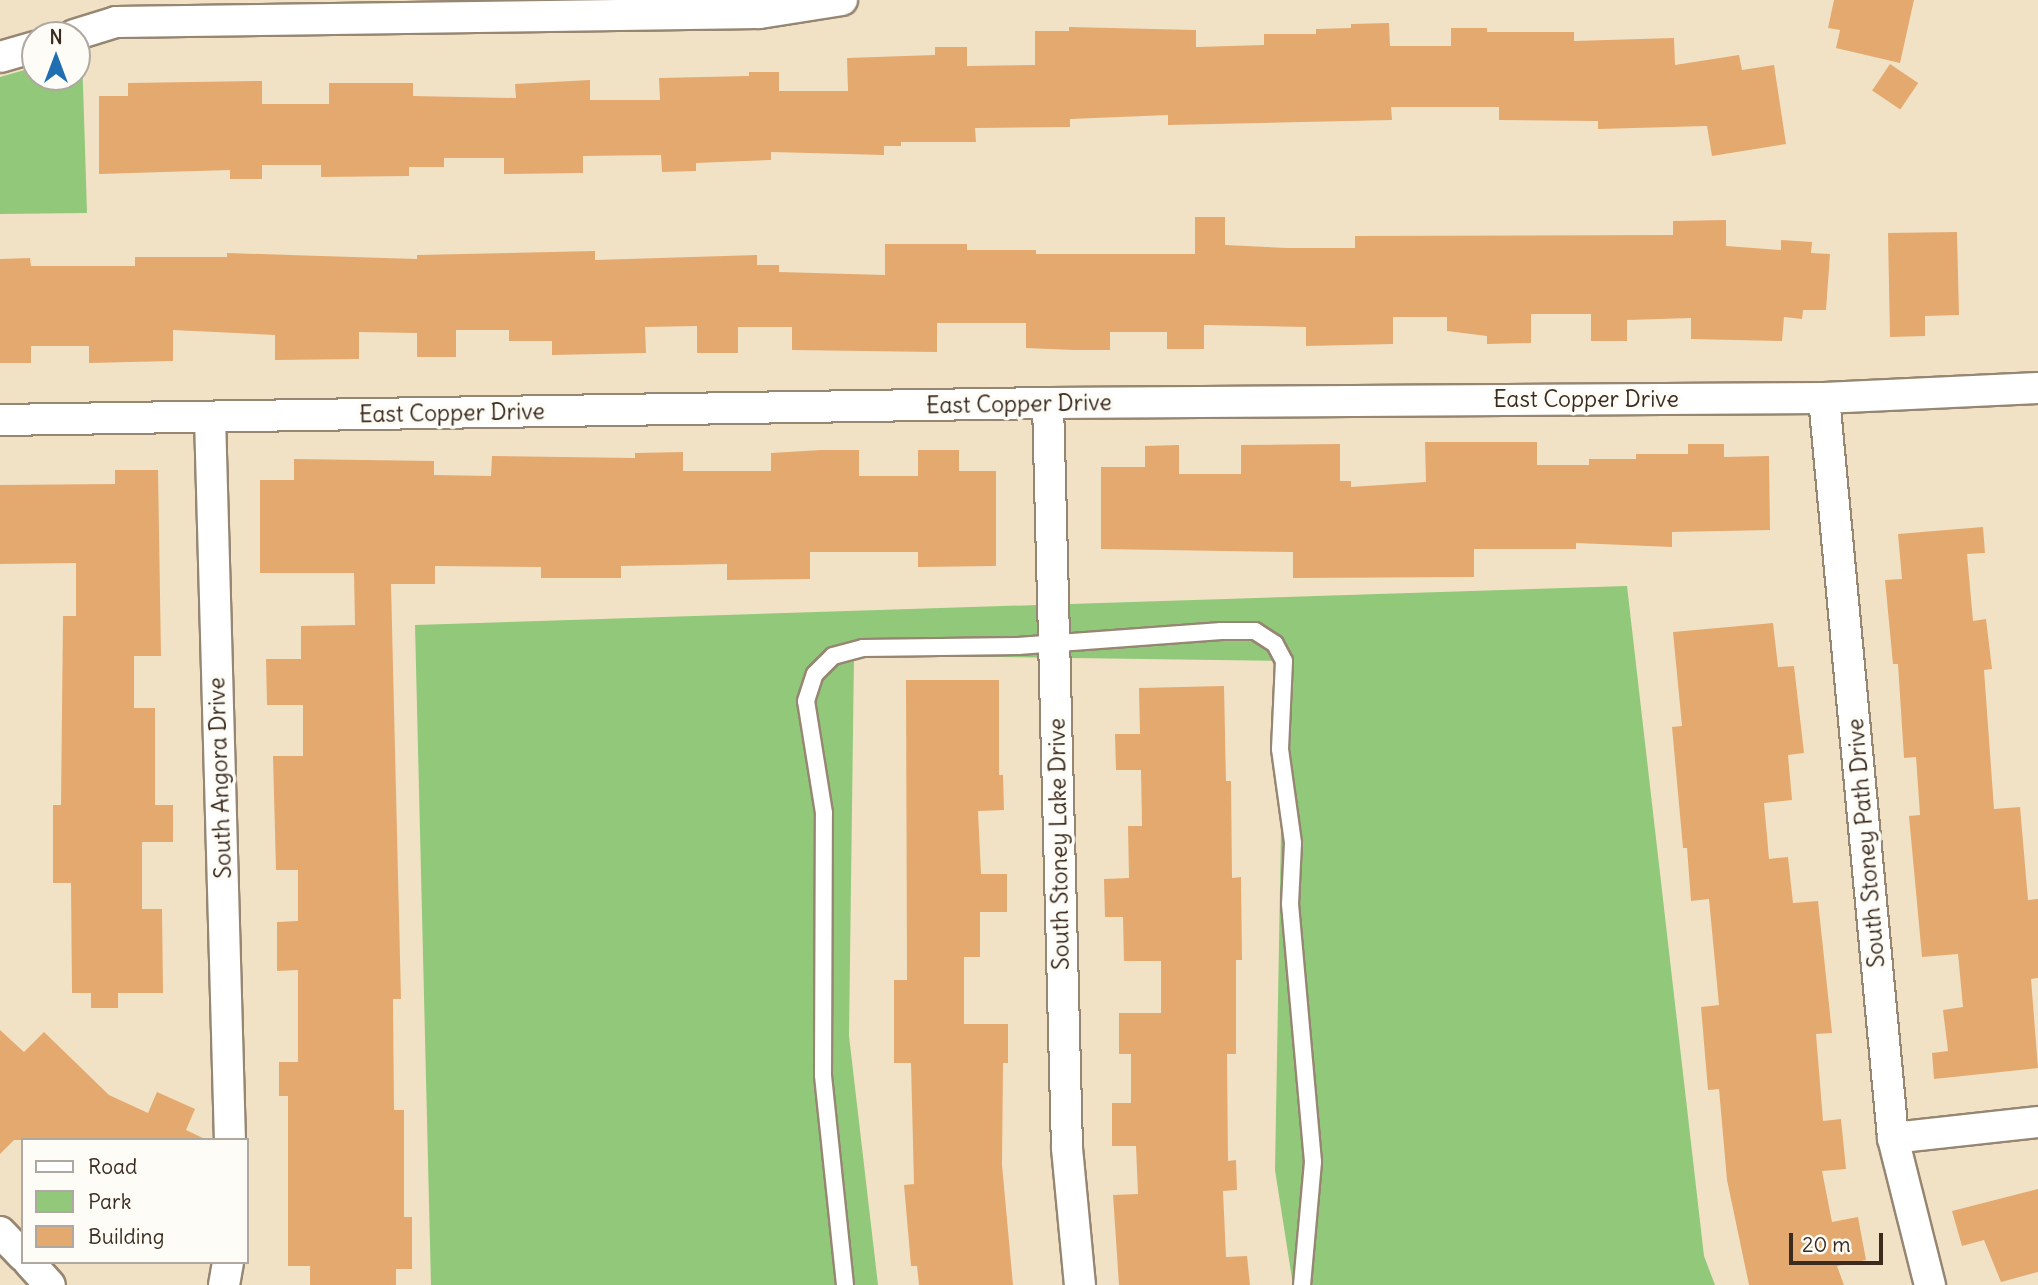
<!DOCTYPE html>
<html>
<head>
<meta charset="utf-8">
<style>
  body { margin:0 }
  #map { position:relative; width:2038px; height:1285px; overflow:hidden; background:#f2e2c5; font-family:Delius,sans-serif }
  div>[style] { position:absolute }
  .green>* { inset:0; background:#91c87a }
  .building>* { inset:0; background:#e4a96f; transform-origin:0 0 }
  .roads { filter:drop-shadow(2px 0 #968672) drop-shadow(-2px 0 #968672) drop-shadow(0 2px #968672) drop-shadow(0 -2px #968672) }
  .lane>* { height:16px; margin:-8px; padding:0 8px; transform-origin:8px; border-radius:8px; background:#fff }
  .street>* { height:30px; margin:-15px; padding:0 15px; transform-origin:15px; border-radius:15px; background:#fff }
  span { translate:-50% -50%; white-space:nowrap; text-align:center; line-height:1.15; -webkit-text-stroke:7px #fdfcf7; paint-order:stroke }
  .street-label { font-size:23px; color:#3b2a1e }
  .legend { position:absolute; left:21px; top:1138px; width:228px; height:126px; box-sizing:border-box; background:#fdfcf7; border:2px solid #afa8a0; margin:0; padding:9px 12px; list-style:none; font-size:21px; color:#3b2a1e }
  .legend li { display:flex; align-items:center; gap:14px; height:35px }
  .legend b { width:35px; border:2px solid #afa8a0 }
  .north { position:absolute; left:21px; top:21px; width:70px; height:70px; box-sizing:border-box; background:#fdfcf7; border:2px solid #afa8a0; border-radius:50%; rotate:0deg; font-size:19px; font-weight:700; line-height:28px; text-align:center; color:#3b2a1e }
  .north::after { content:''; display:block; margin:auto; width:24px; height:32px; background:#1f6fb2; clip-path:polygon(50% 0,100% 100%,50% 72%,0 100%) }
  .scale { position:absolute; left:1789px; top:1233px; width:94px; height:32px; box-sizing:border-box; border:4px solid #3b2a1e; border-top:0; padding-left:9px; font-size:21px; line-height:24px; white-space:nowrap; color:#3b2a1e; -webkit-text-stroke:5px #fdfcf7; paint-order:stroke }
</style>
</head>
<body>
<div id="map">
  <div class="green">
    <div style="clip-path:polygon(82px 53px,87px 213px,0 214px,0 77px,35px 67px,35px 77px,77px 77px,77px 54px)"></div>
    <div style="clip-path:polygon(1627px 586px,1704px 1256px,1715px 1285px,1293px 1285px,1275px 1170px,1284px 661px,854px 655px,849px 1036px,878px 1285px,431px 1285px,415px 625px)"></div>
  </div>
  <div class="building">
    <div style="clip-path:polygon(1834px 0,1914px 0,1900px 63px,1836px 48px,1840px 30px,1828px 28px)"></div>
    <div style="clip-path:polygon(1389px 23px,1390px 46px,1451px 46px,1451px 28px,1487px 28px,1487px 32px,1574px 32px,1574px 41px,1674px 38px,1675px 65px,1739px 55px,1742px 70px,1774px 65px,1786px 144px,1712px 156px,1707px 126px,1598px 129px,1598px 121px,1499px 120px,1499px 107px,1391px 107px,1392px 120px,1168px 125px,1168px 115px,1070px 119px,1070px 127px,975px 128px,976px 142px,901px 142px,901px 146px,884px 146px,884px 155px,771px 152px,771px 160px,696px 163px,696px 171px,662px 172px,661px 155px,583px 156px,583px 173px,504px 174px,504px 158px,444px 158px,444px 167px,409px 167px,409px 176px,321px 177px,321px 165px,262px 165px,262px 179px,230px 179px,230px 170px,99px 174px,99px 96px,128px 96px,128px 83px,262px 81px,262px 104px,329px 104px,329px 83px,413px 83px,413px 96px,516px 98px,515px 84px,590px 80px,590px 100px,660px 100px,659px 78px,749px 76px,749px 72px,779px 72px,779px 91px,848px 91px,847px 58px,935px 55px,935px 47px,967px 47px,967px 66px,1035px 65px,1035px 31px,1069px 31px,1069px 27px,1196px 30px,1196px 47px,1264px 45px,1264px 34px,1316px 34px,1316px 29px,1351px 28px,1351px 24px)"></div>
    <div style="left:1890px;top:64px;width:34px;height:32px;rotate:34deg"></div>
    <div style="clip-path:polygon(1195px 217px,1225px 217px,1225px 245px,1287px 248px,1355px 248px,1355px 236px,1673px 235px,1673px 221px,1726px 220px,1726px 246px,1781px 250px,1781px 240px,1812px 242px,1811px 253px,1830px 254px,1826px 310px,1803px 310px,1802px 319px,1784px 317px,1782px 341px,1691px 339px,1691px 318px,1627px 320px,1627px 341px,1591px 341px,1591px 314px,1531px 314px,1531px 343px,1487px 344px,1487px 336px,1447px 331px,1447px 317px,1393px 317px,1393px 344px,1306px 346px,1306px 327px,1204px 325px,1204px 349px,1167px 349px,1167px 332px,1110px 332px,1110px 350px,1073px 350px,1026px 348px,1026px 323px,937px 323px,937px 352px,792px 350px,792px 327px,738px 327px,738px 353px,697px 353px,697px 326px,645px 327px,646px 353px,552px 355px,552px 341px,509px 341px,509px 330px,456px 330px,456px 357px,417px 357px,417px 333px,359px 332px,359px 359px,275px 360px,275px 335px,173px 330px,173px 361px,89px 363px,89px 346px,31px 346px,31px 363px,0 363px,0 259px,30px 258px,31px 266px,135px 266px,135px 257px,227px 257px,227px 253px,417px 259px,417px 255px,595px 251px,595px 260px,757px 255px,757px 265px,779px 265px,779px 272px,885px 275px,885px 244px,967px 244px,967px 250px,1036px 250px,1036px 254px,1195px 254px)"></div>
    <div style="clip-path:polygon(1957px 232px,1959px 315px,1925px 316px,1925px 336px,1890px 337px,1888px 233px)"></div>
    <div style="clip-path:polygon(1425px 442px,1537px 442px,1537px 465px,1589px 465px,1589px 459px,1636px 459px,1636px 454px,1688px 454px,1688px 444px,1724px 444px,1724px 457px,1769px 456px,1770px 530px,1672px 532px,1672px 547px,1576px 543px,1576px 549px,1474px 549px,1474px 577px,1293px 578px,1293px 552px,1101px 549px,1101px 467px,1145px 467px,1145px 446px,1179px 445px,1179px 474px,1241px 474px,1241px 445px,1340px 444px,1340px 481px,1351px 481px,1351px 487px,1426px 482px)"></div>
    <div style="clip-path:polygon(821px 450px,859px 450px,859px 476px,918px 476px,918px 450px,959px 450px,959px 471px,996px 471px,996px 566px,918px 567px,918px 552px,810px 552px,810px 579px,727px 580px,727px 564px,621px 566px,621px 578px,541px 578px,541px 567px,435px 566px,435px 584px,391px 584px,401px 999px,393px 999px,394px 1110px,404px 1110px,404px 1217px,412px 1217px,412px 1269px,396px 1269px,396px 1285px,310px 1285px,310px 1266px,288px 1266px,288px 1096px,279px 1096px,279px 1062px,298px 1062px,298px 970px,277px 971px,277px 922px,298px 921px,298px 870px,276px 870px,273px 756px,303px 756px,303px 705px,267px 705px,266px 659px,301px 659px,301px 626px,355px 625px,354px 573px,260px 573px,260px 480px,294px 480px,294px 459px,434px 461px,434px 475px,491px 476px,492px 456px,635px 458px,635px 453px,683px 452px,683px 471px,771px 471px,771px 453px)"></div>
    <div style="clip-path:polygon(115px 470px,158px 470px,161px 656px,134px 656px,134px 708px,155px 708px,155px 805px,173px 805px,173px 842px,142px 842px,142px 909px,162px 909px,163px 993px,118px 993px,118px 1008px,91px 1008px,91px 993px,72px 993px,71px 883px,53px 883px,53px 805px,61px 805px,63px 616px,76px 616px,76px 563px,0 564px,0 485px,115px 484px)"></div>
    <div style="clip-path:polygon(1983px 527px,1985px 553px,1967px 554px,1973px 621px,1986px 619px,1992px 669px,1984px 670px,1994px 809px,2020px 807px,2028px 900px,2038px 899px,2038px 978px,2031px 979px,2038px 1068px,1934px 1079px,1932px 1053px,1948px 1051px,1943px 1010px,1963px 1007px,1958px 954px,1922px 957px,1909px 816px,1920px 815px,1916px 757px,1904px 758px,1898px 664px,1893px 664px,1885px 580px,1902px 579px,1898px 534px)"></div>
    <div style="clip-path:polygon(1773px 623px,1778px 667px,1794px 666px,1804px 753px,1788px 755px,1792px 800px,1764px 803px,1769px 859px,1788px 857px,1793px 903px,1818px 901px,1832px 1033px,1816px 1034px,1823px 1121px,1841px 1119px,1846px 1169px,1822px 1171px,1832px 1222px,1858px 1217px,1866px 1260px,1837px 1266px,1844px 1285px,1749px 1285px,1727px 1180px,1719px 1089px,1708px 1090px,1701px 1007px,1719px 1005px,1709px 899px,1691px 901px,1687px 848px,1683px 848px,1672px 727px,1682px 726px,1673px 632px)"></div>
    <div style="clip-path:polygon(906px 680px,999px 680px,999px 775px,1003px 775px,1004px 810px,978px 811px,981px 874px,1007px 874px,1007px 912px,980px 912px,980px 957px,964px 957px,964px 1024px,1008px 1024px,1008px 1063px,1003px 1063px,1002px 1165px,1013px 1285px,919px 1285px,917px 1266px,911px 1266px,904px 1185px,914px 1184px,911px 1063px,894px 1063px,894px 980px,907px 980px)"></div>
    <div style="clip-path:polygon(1224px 686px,1226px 781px,1231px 781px,1232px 878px,1241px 877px,1242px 960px,1236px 960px,1236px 1054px,1227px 1054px,1228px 1161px,1236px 1160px,1237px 1190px,1223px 1191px,1226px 1257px,1247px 1256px,1250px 1285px,1119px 1285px,1113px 1195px,1138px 1194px,1136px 1146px,1112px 1146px,1112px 1103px,1131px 1103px,1131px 1054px,1119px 1054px,1119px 1013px,1161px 1013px,1161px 961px,1124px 961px,1123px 917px,1105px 917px,1104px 879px,1129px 878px,1128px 826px,1142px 826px,1141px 770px,1116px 770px,1115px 734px,1140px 734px,1139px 688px)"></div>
    <div style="clip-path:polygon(0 1030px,24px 1052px,44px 1032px,109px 1095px,148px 1113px,157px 1092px,195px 1109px,186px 1130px,207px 1140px,14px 1140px,0 1154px)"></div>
    <div style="clip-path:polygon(2038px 1189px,2038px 1272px,2001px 1282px,1984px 1240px,1962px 1246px,1952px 1211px)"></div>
  </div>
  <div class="roads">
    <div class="lane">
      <div style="left:845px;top:1285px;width:211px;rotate:-96deg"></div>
      <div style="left:823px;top:1075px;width:262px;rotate:-89.8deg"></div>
      <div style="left:824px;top:813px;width:113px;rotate:-99.1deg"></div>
      <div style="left:806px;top:701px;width:28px;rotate:-72deg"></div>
      <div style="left:815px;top:674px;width:25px;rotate:-45deg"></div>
      <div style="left:833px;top:656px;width:31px;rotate:-15deg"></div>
      <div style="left:863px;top:648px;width:155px;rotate:-0.7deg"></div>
      <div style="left:1018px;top:646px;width:204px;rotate:-4.2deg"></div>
      <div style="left:1221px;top:631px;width:34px"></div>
      <div style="left:1255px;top:631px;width:24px;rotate:33deg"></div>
      <div style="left:1275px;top:644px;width:19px;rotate:62deg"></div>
      <div style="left:1284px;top:661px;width:88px;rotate:92.6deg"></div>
      <div style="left:1280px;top:749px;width:95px;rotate:82.1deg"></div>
      <div style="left:1293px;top:843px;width:61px;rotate:92.8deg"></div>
      <div style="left:1290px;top:904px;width:259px;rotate:84.9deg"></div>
      <div style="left:1313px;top:1162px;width:123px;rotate:95.1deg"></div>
    </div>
    <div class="street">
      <div style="left:74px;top:35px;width:44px;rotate:-17.2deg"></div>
      <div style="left:116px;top:22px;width:643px;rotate:-0.8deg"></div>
      <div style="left:759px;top:13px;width:84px;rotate:-8.9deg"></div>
      <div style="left:0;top:57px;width:36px;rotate:-16deg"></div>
      <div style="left:1824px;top:398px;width:743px;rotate:84.67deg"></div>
      <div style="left:1893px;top:1138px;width:152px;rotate:75.9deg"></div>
      <div style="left:1048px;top:403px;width:745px;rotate:88.54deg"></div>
      <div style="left:1067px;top:1148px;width:138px;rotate:84.6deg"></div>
      <div style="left:210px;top:417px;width:723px;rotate:88.42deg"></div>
      <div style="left:0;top:420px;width:1048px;rotate:-0.93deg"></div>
      <div style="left:1048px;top:403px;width:776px;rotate:-0.37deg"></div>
      <div style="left:1824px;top:398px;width:214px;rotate:-2.7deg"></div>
      <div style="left:1893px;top:1138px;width:146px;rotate:-6.3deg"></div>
      <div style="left:0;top:1232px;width:33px;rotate:46deg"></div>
      <div style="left:29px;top:1262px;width:31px;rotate:48deg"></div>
      <div style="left:224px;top:1285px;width:23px;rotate:-80deg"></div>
    </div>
  </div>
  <div class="street-label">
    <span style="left:1586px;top:399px">East Copper Drive</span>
    <span style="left:1019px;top:404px;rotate:-1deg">East Copper Drive</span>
    <span style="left:452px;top:413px;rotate:-1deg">East Copper Drive</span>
    <span style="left:220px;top:778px;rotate:-92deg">South Angora Drive</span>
    <span style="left:1866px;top:843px;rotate:-95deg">South Stoney Path Drive</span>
    <span style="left:1059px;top:844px;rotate:-91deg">South Stoney Lake Drive</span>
  </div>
  <ul class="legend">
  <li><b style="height:9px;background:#fff"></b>Road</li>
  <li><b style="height:19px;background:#91c87a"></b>Park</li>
  <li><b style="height:19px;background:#e4a96f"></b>Building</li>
  </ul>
  <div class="north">N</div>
  <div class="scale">20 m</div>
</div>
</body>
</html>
